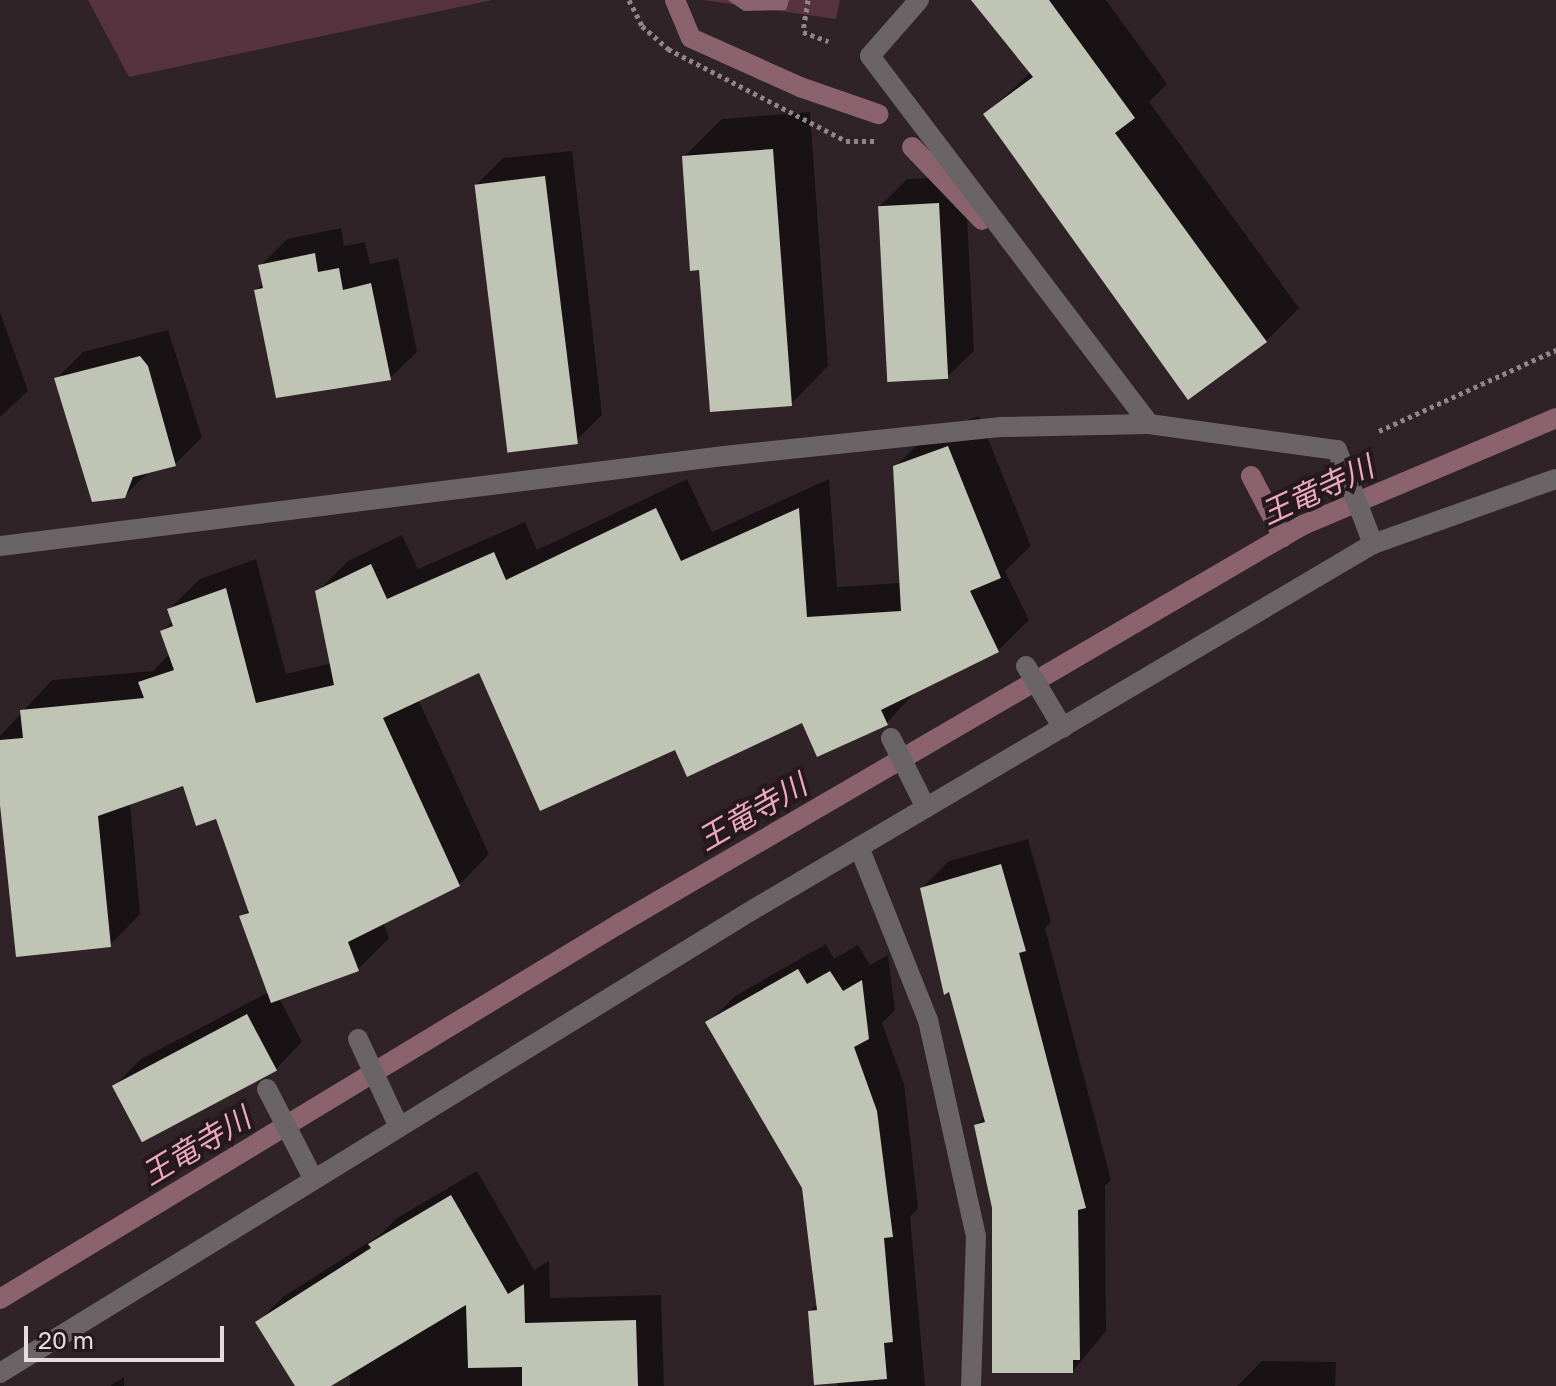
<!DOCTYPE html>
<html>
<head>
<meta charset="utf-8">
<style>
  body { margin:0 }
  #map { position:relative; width:1556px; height:1386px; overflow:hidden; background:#302327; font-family:"Golos Text","Noto Sans JP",sans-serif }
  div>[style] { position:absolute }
  .green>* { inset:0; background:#56333f }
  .water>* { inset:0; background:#8a636f }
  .shadow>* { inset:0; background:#0007 }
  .stream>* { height:20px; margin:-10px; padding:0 10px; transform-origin:10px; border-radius:10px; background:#8a636f }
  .building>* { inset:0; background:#c0c4b5; transform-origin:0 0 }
  .path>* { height:5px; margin-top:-2.5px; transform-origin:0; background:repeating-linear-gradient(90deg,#908588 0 4px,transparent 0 8px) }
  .lane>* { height:20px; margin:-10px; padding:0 10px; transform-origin:10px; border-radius:10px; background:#6b6466 }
  .street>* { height:20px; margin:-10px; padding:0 10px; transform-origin:10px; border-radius:10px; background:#6b6466 }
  span { translate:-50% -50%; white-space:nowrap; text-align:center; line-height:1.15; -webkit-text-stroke:8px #26191d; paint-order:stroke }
  .water-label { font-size:30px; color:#eca9bf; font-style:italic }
  .scale { position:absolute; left:24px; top:1326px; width:200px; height:36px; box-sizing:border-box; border:4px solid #e5dcde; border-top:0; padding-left:10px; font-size:24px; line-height:28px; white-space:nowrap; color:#e5dcde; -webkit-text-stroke:6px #26191d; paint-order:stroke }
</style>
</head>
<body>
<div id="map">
  <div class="green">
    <div style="clip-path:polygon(88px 0,492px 0,129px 77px)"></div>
    <div style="clip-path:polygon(703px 0,840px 0,836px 19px)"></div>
  </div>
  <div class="water">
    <div style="clip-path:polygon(728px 0,789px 0,786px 10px,744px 11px)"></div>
  </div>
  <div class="shadow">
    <div style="clip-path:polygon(974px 0,1106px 0,1167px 84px,1149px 102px,1299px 308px,1266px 341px,1188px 397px,986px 114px,1031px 72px)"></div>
    <div style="clip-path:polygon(810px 112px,828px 366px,791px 404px,701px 268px,684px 157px,722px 119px)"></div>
    <div style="clip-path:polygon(572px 151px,602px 415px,575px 442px,476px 185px,503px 158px)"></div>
    <div style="clip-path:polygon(965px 177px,974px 351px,947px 377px,880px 206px,907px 179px)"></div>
    <div style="clip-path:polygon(341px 228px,344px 246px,365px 242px,370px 264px,398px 258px,417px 352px,390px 378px,256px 290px,264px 283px,260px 266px,287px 239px)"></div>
    <div style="clip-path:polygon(0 312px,28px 391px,0 417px)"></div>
    <div style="clip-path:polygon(168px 330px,202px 437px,175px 464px,150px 471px,124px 496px,56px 379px,83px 352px)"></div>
    <div style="clip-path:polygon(979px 416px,1031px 546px,1005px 571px,1029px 620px,998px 651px,917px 690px,887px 723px,803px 721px,676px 747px,480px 671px,418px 699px,489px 854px,459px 885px,383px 922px,389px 938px,358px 969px,279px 998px,302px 1042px,276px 1069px,114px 1086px,141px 1059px,269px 992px,242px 917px,250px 908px,217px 816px,184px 784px,130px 803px,140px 914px,110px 945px,0 787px,0 736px,52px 680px,153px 671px,170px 653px,163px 631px,173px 621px,169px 609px,200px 579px,256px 559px,286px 674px,332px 663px,317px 592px,348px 561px,402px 535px,418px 569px,525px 522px,537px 550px,687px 479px,712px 532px,829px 479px,837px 587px,901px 583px,895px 467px,926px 436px)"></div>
    <div style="clip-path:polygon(1028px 839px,1051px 922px,1045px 928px,1111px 1180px,1105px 1186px,1106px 1331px,1073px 1371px,994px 1208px,976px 1125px,985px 1116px,922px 888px,949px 861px)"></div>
    <div style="clip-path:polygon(826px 944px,834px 959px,858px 945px,870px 965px,888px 955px,895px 1010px,882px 1023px,904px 1084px,918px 1208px,910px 1217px,925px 1386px,838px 1386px,810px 1311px,818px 1304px,804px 1188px,708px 1023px,735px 996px)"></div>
    <div style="clip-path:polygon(477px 1171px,534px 1270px,549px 1261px,550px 1298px,661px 1295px,664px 1386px,350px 1386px,350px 1372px,327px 1386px,297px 1386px,257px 1323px,283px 1297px,380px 1235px,397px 1218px)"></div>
    <div style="clip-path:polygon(1262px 1361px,1336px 1362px,1335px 1386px,1237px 1386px)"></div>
    <div style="clip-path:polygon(124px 1377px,124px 1386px,110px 1386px)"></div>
  </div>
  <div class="stream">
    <div style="left:675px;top:0;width:41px;rotate:67.2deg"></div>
    <div style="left:691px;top:38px;width:120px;rotate:24.2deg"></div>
    <div style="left:800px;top:87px;width:83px;rotate:19.1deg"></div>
    <div style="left:912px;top:147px;width:101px;rotate:46.2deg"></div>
    <div style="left:1251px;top:476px;width:69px;rotate:62.3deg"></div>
    <div style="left:0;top:1299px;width:722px;rotate:-31.22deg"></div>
    <div style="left:617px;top:925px;width:794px;rotate:-30.25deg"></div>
    <div style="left:1303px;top:525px;width:275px;rotate:-22.9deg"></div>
  </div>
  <div class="building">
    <div style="clip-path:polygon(971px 0,1049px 0,1135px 118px,1115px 133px,1267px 342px,1188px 400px,983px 114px,1033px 77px)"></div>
    <div style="clip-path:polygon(773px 149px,792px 406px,710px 412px,699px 270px,690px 271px,682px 156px)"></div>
    <div style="left:545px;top:176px;width:270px;height:71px;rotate:83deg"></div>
    <div style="left:939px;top:203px;width:176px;height:61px;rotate:87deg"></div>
    <div style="clip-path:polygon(315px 253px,318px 272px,339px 268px,343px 290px,371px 283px,391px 380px,276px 398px,254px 290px,263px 288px,258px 265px)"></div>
    <div style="clip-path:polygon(140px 356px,148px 366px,176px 466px,133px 477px,125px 498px,92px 502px,54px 378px)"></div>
    <div style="clip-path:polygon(948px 446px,1001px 578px,970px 591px,999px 652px,881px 710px,888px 725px,817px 757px,802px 723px,687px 777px,675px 750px,540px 811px,479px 673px,383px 718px,460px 886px,348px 942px,359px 971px,271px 1003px,239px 916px,249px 913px,216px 819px,196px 826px,183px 786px,98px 816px,111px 947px,16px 957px,0 805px,0 740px,23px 738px,20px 710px,144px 698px,138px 682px,174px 670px,160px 631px,173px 626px,167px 609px,226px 588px,256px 703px,334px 685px,315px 591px,371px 564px,387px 599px,494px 552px,506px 580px,656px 508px,681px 561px,799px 508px,807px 617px,901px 611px,893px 466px)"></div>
    <div style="clip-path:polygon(1001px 864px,1026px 951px,1019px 953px,1086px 1208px,1078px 1210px,1080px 1360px,1073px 1360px,1073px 1373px,992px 1373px,992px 1208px,974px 1125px,985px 1122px,949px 992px,944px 995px,920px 888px)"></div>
    <div style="clip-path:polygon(798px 969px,807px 984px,830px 971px,843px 991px,862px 980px,869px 1039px,854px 1047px,877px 1111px,893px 1237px,884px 1238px,893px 1342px,884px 1343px,887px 1379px,814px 1385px,808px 1311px,817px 1310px,802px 1188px,705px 1022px)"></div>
    <div style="left:247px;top:1014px;width:64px;height:153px;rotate:62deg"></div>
    <div style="clip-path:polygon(451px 1195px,508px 1294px,524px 1284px,525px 1323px,636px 1320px,638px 1386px,522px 1386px,522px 1367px,468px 1368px,466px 1305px,331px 1386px,295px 1386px,255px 1322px,371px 1248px,368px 1244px)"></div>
  </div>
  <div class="path">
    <div style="left:629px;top:0;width:29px;rotate:63deg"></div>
    <div style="left:642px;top:26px;width:35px;rotate:41deg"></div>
    <div style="left:668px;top:49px;width:200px;rotate:27.3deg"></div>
    <div style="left:846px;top:141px;width:29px"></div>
    <div style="left:808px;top:0;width:32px;rotate:99deg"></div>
    <div style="left:803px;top:32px;width:27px;rotate:20deg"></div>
    <div style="left:1379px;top:431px;width:195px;rotate:-24.6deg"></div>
  </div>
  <div class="lane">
    <div style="left:919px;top:0;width:74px;rotate:131.2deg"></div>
    <div style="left:870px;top:56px;width:462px;rotate:52.8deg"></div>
    <div style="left:1026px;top:666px;width:72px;rotate:59.2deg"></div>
    <div style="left:891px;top:738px;width:78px;rotate:63.4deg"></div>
    <div style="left:859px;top:847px;width:186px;rotate:68.3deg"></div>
    <div style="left:928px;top:1020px;width:221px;rotate:77.5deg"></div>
    <div style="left:976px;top:1236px;width:150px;rotate:91.9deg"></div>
    <div style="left:358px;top:1039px;width:97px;rotate:65deg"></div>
    <div style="left:267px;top:1089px;width:102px;rotate:62.7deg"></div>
  </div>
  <div class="street">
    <div style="left:0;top:546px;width:730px;rotate:-7.09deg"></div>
    <div style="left:724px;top:456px;width:279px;rotate:-6deg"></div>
    <div style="left:1001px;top:427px;width:148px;rotate:-1.2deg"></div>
    <div style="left:1149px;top:424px;width:190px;rotate:7.9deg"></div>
    <div style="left:1337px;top:450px;width:101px;rotate:69deg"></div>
    <div style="left:0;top:1373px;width:880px;rotate:-31.61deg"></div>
    <div style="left:749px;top:912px;width:724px;rotate:-30.53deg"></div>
    <div style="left:1373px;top:544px;width:194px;rotate:-19.6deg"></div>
  </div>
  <div class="water-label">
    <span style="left:1317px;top:490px;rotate:-25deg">王竜寺川</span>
    <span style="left:752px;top:812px;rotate:-30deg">王竜寺川</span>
    <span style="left:196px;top:1146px;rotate:-31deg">王竜寺川</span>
  </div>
  <div class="scale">20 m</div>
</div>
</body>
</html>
